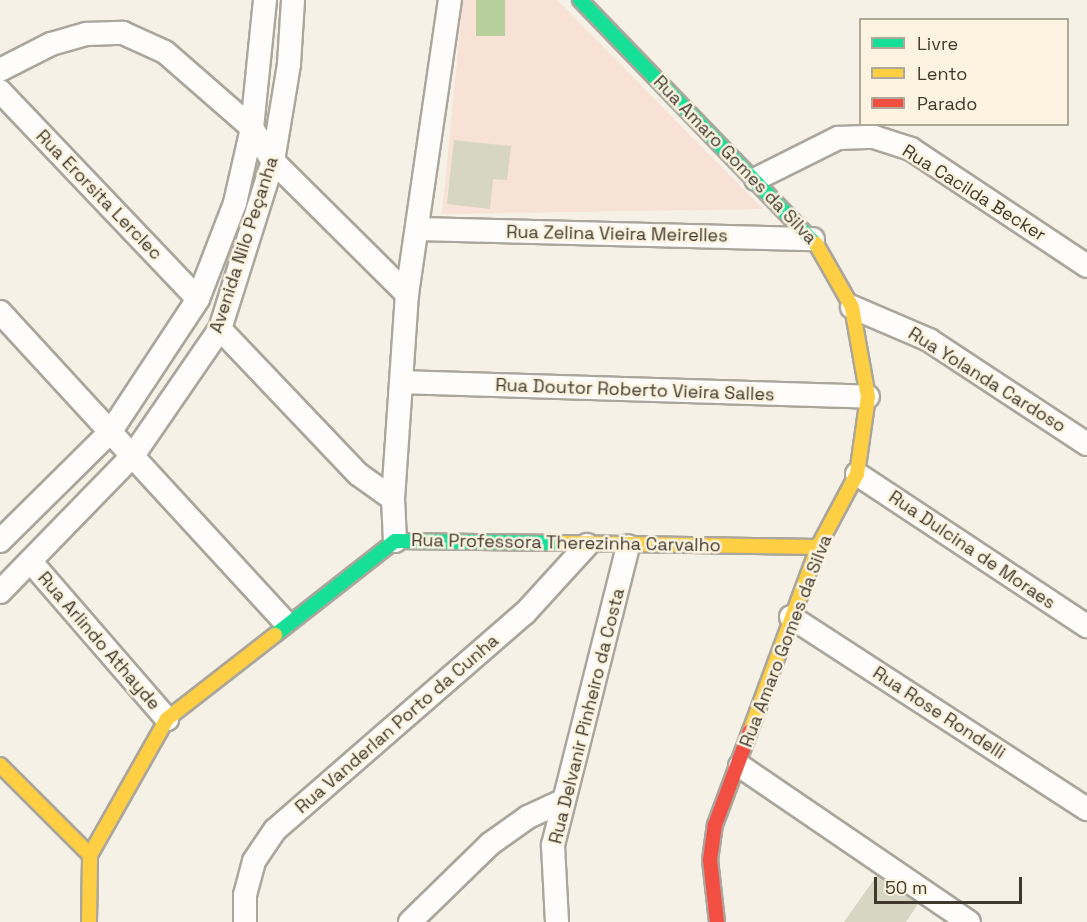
<!DOCTYPE html>
<html>
<head>
<meta charset="utf-8">
<style>
  body { margin:0 }
  #map { position:relative; width:1087px; height:922px; overflow:hidden; background:#f6f1e7; font-family:"Space Grotesk",sans-serif }
  div>[style] { position:absolute }
  .green>* { inset:0; background:#f8e1d5 }
  .water>* { inset:0; background:#b6cf9d; transform-origin:0 0 }
  .building>* { inset:0; background:#d7d6c2 }
  .roads { filter:drop-shadow(2px 0 #aba69c) drop-shadow(-2px 0 #aba69c) drop-shadow(0 2px #aba69c) drop-shadow(0 -2px #aba69c) }
  .street>* { height:22px; margin:-11px; padding:0 11px; transform-origin:11px; border-radius:11px; background:#fefdfb }
  .fast>* { height:14px; margin:-7px; padding:0 7px; transform-origin:7px; border-radius:7px; background:#16e098 }
  .slow>* { height:14px; margin:-7px; padding:0 7px; transform-origin:7px; border-radius:7px; background:#ffcf43 }
  .jam>* { height:14px; margin:-7px; padding:0 7px; transform-origin:7px; border-radius:7px; background:#f24e42 }
  span { translate:-50% -50%; white-space:nowrap; text-align:center; line-height:1.15; -webkit-text-stroke:5px #fcf3e1; paint-order:stroke }
  .street-label { font-size:18px; color:#3f392d }
  .legend { position:absolute; left:859px; top:18px; width:210px; height:108px; box-sizing:border-box; background:#fcf3e1; border:2px solid #b0a999; margin:0; padding:8px 10px; list-style:none; font-size:18px; color:#3f392d }
  .legend li { display:flex; align-items:center; gap:12px; height:30px }
  .legend b { width:30px; border:2px solid #b0a999 }
  .scale { position:absolute; left:874px; top:877px; width:148px; height:27px; box-sizing:border-box; border:3px solid #3f392d; border-top:0; padding-left:8px; font-size:18px; line-height:21px; white-space:nowrap; color:#3f392d; -webkit-text-stroke:4px #fcf3e1; paint-order:stroke }
</style>
</head>
<body>
<div id="map">
  <div class="green">
    <div style="clip-path:polygon(463px 0,557px 0,763px 209px,442px 214px)"></div>
  </div>
  <div class="water">
    <div style="left:476px;top:0;width:29px;height:36px"></div>
  </div>
  <div class="building">
    <div style="clip-path:polygon(454px 140px,511px 146px,507px 180px,493px 179px,490px 209px,447px 204px)"></div>
    <div style="clip-path:polygon(880px 871px,920px 901px,906px 922px,844px 922px)"></div>
  </div>
  <div class="roads">
    <div class="street">
      <div style="left:0;top:70px;width:57px;rotate:-27deg"></div>
      <div style="left:51px;top:44px;width:37px;rotate:-16deg"></div>
      <div style="left:87px;top:34px;width:36px;rotate:-2deg"></div>
      <div style="left:123px;top:33px;width:46px;rotate:24.3deg"></div>
      <div style="left:165px;top:52px;width:116px;rotate:41.1deg"></div>
      <div style="left:252px;top:128px;width:39px;rotate:58deg"></div>
      <div style="left:273px;top:161px;width:189px;rotate:44.8deg"></div>
      <div style="left:0;top:91px;width:287px;rotate:46.4deg"></div>
      <div style="left:756px;top:179px;width:92px;rotate:-26.6deg"></div>
      <div style="left:838px;top:138px;width:36px;rotate:-2deg"></div>
      <div style="left:874px;top:137px;width:39px;rotate:18deg"></div>
      <div style="left:911px;top:149px;width:211px;rotate:33.6deg"></div>
      <div style="left:420px;top:229px;width:393px;rotate:1.5deg"></div>
      <div style="left:852px;top:307px;width:84px;rotate:23.2deg"></div>
      <div style="left:929px;top:340px;width:189px;rotate:33.4deg"></div>
      <div style="left:0;top:312px;width:421px;rotate:47.4deg"></div>
      <div style="left:220px;top:329px;width:200px;rotate:46.4deg"></div>
      <div style="left:358px;top:474px;width:43px;rotate:35.5deg"></div>
      <div style="left:402px;top:382px;width:466px;rotate:1.8deg"></div>
      <div style="left:857px;top:474px;width:276px;rotate:33.5deg"></div>
      <div style="left:0;top:541px;width:156px;rotate:-44.7deg"></div>
      <div style="left:111px;top:431px;width:158px;rotate:-56.6deg"></div>
      <div style="left:198px;top:299px;width:103px;rotate:-68.9deg"></div>
      <div style="left:235px;top:203px;width:77px;rotate:-77.2deg"></div>
      <div style="left:252px;top:128px;width:129px;rotate:-84.2deg"></div>
      <div style="left:395px;top:541px;width:42px;rotate:-92.7deg"></div>
      <div style="left:393px;top:499px;width:205px;rotate:-86.1deg"></div>
      <div style="left:407px;top:294px;width:297px;rotate:-81.7deg"></div>
      <div style="left:31px;top:562px;width:208px;rotate:49.1deg"></div>
      <div style="left:0;top:592px;width:192px;rotate:-45.8deg"></div>
      <div style="left:134px;top:454px;width:152px;rotate:-55.5deg"></div>
      <div style="left:220px;top:329px;width:176px;rotate:-72.5deg"></div>
      <div style="left:273px;top:161px;width:98px;rotate:-80.6deg"></div>
      <div style="left:289px;top:64px;width:64px;rotate:-86.4deg"></div>
      <div style="left:791px;top:617px;width:353px;rotate:33deg"></div>
      <div style="left:740px;top:766px;width:277px;rotate:34.3deg"></div>
      <div style="left:245px;top:922px;width:27px;rotate:-90deg"></div>
      <div style="left:245px;top:895px;width:35px;rotate:-75deg"></div>
      <div style="left:254px;top:861px;width:37px;rotate:-56deg"></div>
      <div style="left:275px;top:830px;width:331px;rotate:-41deg"></div>
      <div style="left:525px;top:613px;width:92px;rotate:-47.6deg"></div>
      <div style="left:410px;top:922px;width:112px;rotate:-44.3deg"></div>
      <div style="left:490px;top:844px;width:47px;rotate:-35.4deg"></div>
      <div style="left:528px;top:817px;width:38px;rotate:-25deg"></div>
      <div style="left:557px;top:922px;width:77px;rotate:-93deg"></div>
      <div style="left:553px;top:845px;width:308px;rotate:-75.9deg"></div>
    </div>
    <div class="fast">
      <div style="left:580px;top:0;width:339px;rotate:46deg"></div>
      <div style="left:275px;top:635px;width:152px;rotate:-38.1deg"></div>
      <div style="left:395px;top:541px;width:167px;rotate:0.7deg"></div>
    </div>
    <div class="slow">
      <div style="left:562px;top:543px;width:256px;rotate:0.9deg"></div>
      <div style="left:750px;top:731px;width:196px;rotate:-69.7deg"></div>
      <div style="left:818px;top:547px;width:83px;rotate:-61.9deg"></div>
      <div style="left:857px;top:474px;width:78px;rotate:-81.9deg"></div>
      <div style="left:868px;top:397px;width:91px;rotate:-100.1deg"></div>
      <div style="left:852px;top:307px;width:73px;rotate:-119.7deg"></div>
      <div style="left:0;top:765px;width:127px;rotate:45deg"></div>
      <div style="left:89px;top:922px;width:67px;rotate:-89.1deg"></div>
      <div style="left:90px;top:855px;width:156px;rotate:-60.5deg"></div>
      <div style="left:167px;top:719px;width:137px;rotate:-37.9deg"></div>
    </div>
    <div class="jam">
      <div style="left:717px;top:922px;width:62px;rotate:-96.4deg"></div>
      <div style="left:710px;top:860px;width:35px;rotate:-82deg"></div>
      <div style="left:715px;top:825px;width:100px;rotate:-69.6deg"></div>
    </div>
  </div>
  <div class="street-label">
    <span style="left:735px;top:160px;rotate:46deg">Rua Amaro Gomes da Silva</span>
    <span style="left:974px;top:193px;rotate:32deg">Rua Cacilda Becker</span>
    <span style="left:99px;top:195px;rotate:46deg">Rua Erorsita Lerclec</span>
    <span style="left:617px;top:234px;rotate:1deg">Rua Zelina Vieira Meirelles</span>
    <span style="left:244px;top:245px;rotate:-72deg">Avenida Nilo Peçanha</span>
    <span style="left:987px;top:380px;rotate:32deg">Rua Yolanda Cardoso</span>
    <span style="left:635px;top:390px;rotate:2deg">Rua Doutor Roberto Vieira Salles</span>
    <span style="left:566px;top:543px;rotate:1deg">Rua Professora Therezinha Carvalho</span>
    <span style="left:972px;top:550px;rotate:34deg">Rua Dulcina de Moraes</span>
    <span style="left:99px;top:641px;rotate:49deg">Rua Arlindo Athayde</span>
    <span style="left:786px;top:641px;rotate:-69deg">Rua Amaro Gomes da Silva</span>
    <span style="left:939px;top:713px;rotate:33deg">Rua Rose Rondelli</span>
    <span style="left:587px;top:716px;rotate:-76deg">Rua Delvanir Pinheiro da Costa</span>
    <span style="left:397px;top:724px;rotate:-41deg">Rua Vanderlan Porto da Cunha</span>
  </div>
  <ul class="legend">
  <li><b style="height:8px;background:#16e098"></b>Livre</li>
  <li><b style="height:8px;background:#ffcf43"></b>Lento</li>
  <li><b style="height:8px;background:#f24e42"></b>Parado</li>
  </ul>
  <div class="scale">50 m</div>
</div>
</body>
</html>
